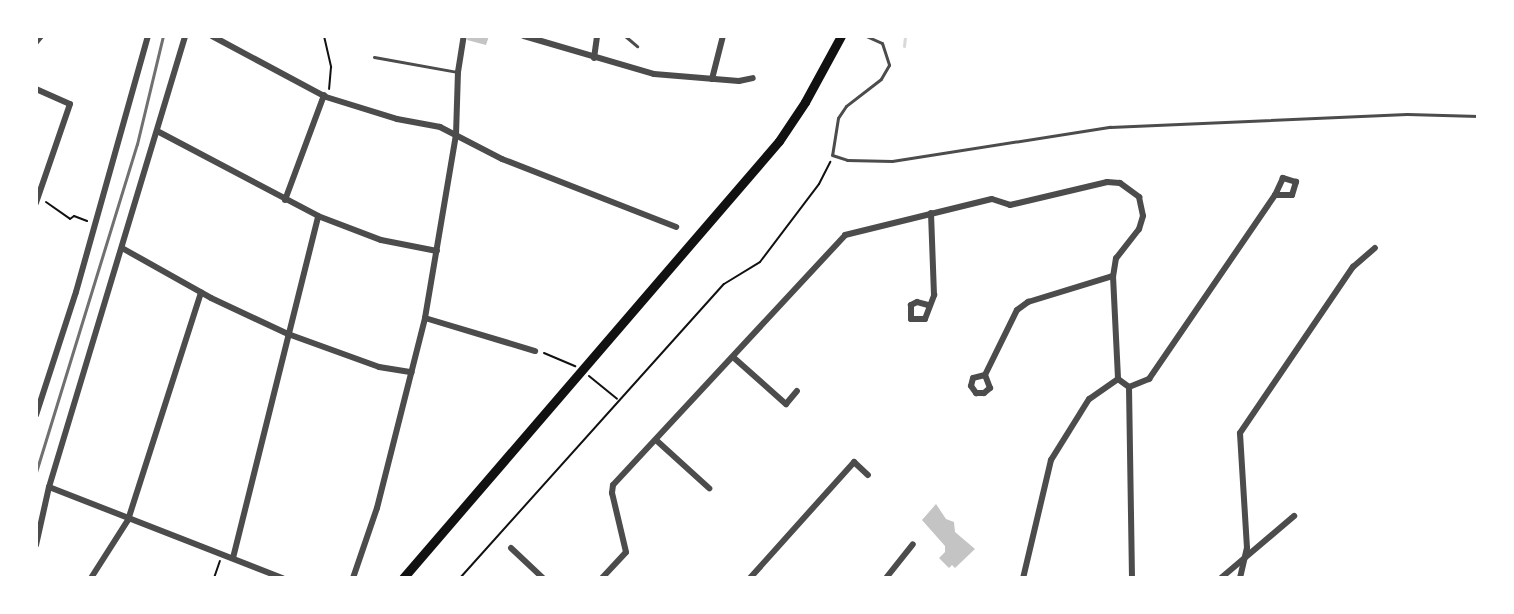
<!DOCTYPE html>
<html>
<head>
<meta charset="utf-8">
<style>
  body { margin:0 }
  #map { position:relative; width:1514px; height:614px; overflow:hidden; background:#fff; font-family:"Nunito Sans",sans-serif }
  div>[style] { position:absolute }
  .stream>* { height:3px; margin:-1.5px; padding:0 1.5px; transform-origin:1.5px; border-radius:1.5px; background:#d9d9d9 }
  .building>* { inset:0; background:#c4c4c4 }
  .path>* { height:2px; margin:-1px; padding:0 1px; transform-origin:1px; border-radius:1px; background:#111 }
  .service>* { height:3px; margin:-1.5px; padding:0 1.5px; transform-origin:1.5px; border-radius:1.5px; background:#4c4c4c }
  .minor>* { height:6px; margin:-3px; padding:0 3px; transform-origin:3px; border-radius:3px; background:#4c4c4c }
  .secondary>* { height:9px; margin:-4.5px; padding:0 4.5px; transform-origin:4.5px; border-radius:4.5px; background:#111 }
  .rail>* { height:3px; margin:-1.5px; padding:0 1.5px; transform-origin:1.5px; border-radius:1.5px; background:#707070 }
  span { translate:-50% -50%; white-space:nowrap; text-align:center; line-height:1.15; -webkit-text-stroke:4.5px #fff; paint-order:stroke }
  .frame { position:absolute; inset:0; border:38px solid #fff; pointer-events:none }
</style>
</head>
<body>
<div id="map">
  <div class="stream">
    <div style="left:904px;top:46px;width:10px;rotate:-84deg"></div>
  </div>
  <div class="building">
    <div style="clip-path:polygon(468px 36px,489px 36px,486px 45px,467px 40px)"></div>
    <div style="clip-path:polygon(936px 504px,946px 519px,954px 522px,955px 532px,975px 549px,955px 568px,952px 565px,949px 568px,939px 558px,945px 552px,945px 546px,922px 520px)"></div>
  </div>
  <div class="path">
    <div style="left:324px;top:36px;width:32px;rotate:77deg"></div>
    <div style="left:331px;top:67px;width:22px;rotate:95deg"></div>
    <div style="left:46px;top:202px;width:29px;rotate:35deg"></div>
    <div style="left:70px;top:219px;width:5px;rotate:-37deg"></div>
    <div style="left:74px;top:216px;width:14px;rotate:21deg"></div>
    <div style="left:544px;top:353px;width:34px;rotate:23deg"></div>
    <div style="left:589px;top:376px;width:36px;rotate:39deg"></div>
    <div style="left:214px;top:578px;width:18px;rotate:-71deg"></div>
    <div style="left:460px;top:578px;width:395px;rotate:-48.1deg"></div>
    <div style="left:724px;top:284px;width:42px;rotate:-31.4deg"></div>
    <div style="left:760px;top:262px;width:98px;rotate:-52.9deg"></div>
    <div style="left:819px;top:184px;width:25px;rotate:-63deg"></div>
  </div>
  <div class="service">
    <div style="left:625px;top:36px;width:16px;rotate:40deg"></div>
    <div style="left:866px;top:36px;width:17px;rotate:24deg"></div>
    <div style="left:882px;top:43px;width:23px;rotate:72deg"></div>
    <div style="left:889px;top:65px;width:16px;rotate:120deg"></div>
    <div style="left:881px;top:79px;width:44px;rotate:142.4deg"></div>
    <div style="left:846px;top:106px;width:14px;rotate:124deg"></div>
    <div style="left:838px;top:118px;width:37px;rotate:99deg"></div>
    <div style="left:832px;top:155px;width:16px;rotate:18deg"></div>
    <div style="left:847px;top:160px;width:45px;rotate:1.3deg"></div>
    <div style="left:892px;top:161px;width:221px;rotate:-8.9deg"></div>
    <div style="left:1110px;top:127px;width:297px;rotate:-2.5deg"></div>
    <div style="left:1407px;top:114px;width:71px;rotate:1.6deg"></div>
    <div style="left:374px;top:57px;width:84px;rotate:10.2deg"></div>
  </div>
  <div class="minor">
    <div style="left:212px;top:36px;width:129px;rotate:28.2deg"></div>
    <div style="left:326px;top:97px;width:74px;rotate:17.2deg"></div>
    <div style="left:397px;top:119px;width:44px;rotate:10.5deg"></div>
    <div style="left:440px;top:127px;width:70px;rotate:27.3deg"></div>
    <div style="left:502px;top:159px;width:187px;rotate:21.3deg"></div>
    <div style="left:524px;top:36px;width:135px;rotate:16.3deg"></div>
    <div style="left:654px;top:74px;width:85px;rotate:4.7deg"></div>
    <div style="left:739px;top:81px;width:14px;rotate:-12deg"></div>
    <div style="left:36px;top:42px;width:8px;rotate:-50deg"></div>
    <div style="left:594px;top:58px;width:22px;rotate:-82deg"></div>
    <div style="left:712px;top:79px;width:44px;rotate:-75.7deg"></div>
    <div style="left:36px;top:89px;width:37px;rotate:24deg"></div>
    <div style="left:70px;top:104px;width:105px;rotate:109deg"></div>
    <div style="left:159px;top:132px;width:180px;rotate:27.8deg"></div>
    <div style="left:318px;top:216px;width:67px;rotate:20.9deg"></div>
    <div style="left:381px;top:240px;width:57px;rotate:11.1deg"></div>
    <div style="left:285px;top:200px;width:112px;rotate:-69.6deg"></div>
    <div style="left:122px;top:248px;width:102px;rotate:29.3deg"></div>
    <div style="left:211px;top:298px;width:85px;rotate:25.1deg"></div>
    <div style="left:288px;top:334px;width:97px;rotate:19.9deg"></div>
    <div style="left:379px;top:367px;width:33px;rotate:9deg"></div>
    <div style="left:928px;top:305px;width:11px;rotate:-165deg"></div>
    <div style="left:917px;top:302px;width:7px;rotate:153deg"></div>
    <div style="left:911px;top:305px;width:14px;rotate:90deg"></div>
    <div style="left:911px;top:319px;width:14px"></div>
    <div style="left:925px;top:319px;width:26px;rotate:-69deg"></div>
    <div style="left:934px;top:295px;width:82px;rotate:-92.1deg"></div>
    <div style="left:425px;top:318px;width:115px;rotate:16.7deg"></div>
    <div style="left:733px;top:357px;width:71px;rotate:41.6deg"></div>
    <div style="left:786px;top:404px;width:17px;rotate:-50deg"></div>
    <div style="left:985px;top:375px;width:12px;rotate:166deg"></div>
    <div style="left:973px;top:378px;width:8px;rotate:104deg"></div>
    <div style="left:971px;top:386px;width:9px;rotate:54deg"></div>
    <div style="left:976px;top:393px;width:8px"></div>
    <div style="left:984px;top:393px;width:8px;rotate:-40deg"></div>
    <div style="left:990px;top:388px;width:14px;rotate:-111deg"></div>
    <div style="left:985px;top:375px;width:72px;rotate:-63.8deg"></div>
    <div style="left:1017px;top:310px;width:14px;rotate:-36deg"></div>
    <div style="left:1028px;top:302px;width:89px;rotate:-17deg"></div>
    <div style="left:1118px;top:379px;width:14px;rotate:36deg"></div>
    <div style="left:1129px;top:387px;width:22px;rotate:-22deg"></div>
    <div style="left:1149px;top:379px;width:223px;rotate:-55.6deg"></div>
    <div style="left:1275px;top:195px;width:17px"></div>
    <div style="left:1292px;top:195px;width:14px;rotate:-73deg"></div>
    <div style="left:1296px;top:182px;width:14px;rotate:-163deg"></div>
    <div style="left:1283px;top:178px;width:19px;rotate:115deg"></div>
    <div style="left:1129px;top:387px;width:191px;rotate:89.1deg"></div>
    <div style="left:36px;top:415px;width:129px;rotate:-72deg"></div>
    <div style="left:76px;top:292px;width:266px;rotate:-74.3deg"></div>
    <div style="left:656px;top:440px;width:72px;rotate:42.2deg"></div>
    <div style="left:49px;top:487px;width:251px;rotate:21.3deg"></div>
    <div style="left:36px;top:545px;width:59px;rotate:-77.4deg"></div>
    <div style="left:49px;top:487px;width:471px;rotate:-73.2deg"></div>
    <div style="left:511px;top:548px;width:44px;rotate:43.2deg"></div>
    <div style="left:233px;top:558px;width:352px;rotate:-76deg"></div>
    <div style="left:91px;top:578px;width:69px;rotate:-57.5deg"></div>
    <div style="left:128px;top:520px;width:239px;rotate:-72.2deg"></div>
    <div style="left:353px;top:578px;width:74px;rotate:-71.1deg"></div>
    <div style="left:377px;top:508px;width:196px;rotate:-75.8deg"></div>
    <div style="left:425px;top:318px;width:186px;rotate:-80.4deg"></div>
    <div style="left:456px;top:135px;width:63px;rotate:-88.2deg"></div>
    <div style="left:458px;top:72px;width:36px;rotate:-81deg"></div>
    <div style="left:602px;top:578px;width:35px;rotate:-47deg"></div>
    <div style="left:626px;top:552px;width:61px;rotate:-103.3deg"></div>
    <div style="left:612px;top:493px;width:8px;rotate:-83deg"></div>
    <div style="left:613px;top:485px;width:341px;rotate:-47.1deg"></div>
    <div style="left:845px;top:235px;width:151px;rotate:-13.8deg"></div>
    <div style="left:992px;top:199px;width:19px;rotate:18deg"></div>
    <div style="left:1010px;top:205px;width:100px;rotate:-13.3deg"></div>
    <div style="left:1107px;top:182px;width:13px;rotate:4deg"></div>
    <div style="left:1120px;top:183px;width:24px;rotate:36deg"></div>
    <div style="left:1139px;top:197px;width:19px;rotate:78deg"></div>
    <div style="left:1143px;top:216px;width:14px;rotate:107deg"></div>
    <div style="left:1139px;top:229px;width:37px;rotate:128deg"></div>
    <div style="left:1116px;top:258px;width:18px;rotate:99deg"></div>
    <div style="left:1113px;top:276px;width:103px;rotate:87.2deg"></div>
    <div style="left:1118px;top:379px;width:35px;rotate:145deg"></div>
    <div style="left:1089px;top:399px;width:72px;rotate:121.9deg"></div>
    <div style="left:1051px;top:460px;width:121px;rotate:103.3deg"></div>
    <div style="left:750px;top:578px;width:156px;rotate:-48.1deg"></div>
    <div style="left:854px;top:462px;width:19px;rotate:43deg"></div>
    <div style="left:886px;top:578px;width:43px;rotate:-51.5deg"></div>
    <div style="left:1221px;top:578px;width:96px;rotate:-40.3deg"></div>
    <div style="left:1240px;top:578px;width:31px;rotate:-77deg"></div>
    <div style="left:1247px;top:548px;width:115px;rotate:-93.5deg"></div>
    <div style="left:1240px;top:433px;width:201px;rotate:-55.8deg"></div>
    <div style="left:1353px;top:267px;width:29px;rotate:-41deg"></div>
  </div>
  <div class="secondary">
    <div style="left:403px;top:578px;width:576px;rotate:-49.29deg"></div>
    <div style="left:779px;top:141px;width:47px;rotate:-56.3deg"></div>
    <div style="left:805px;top:102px;width:75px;rotate:-61.4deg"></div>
  </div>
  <div class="rail">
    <div style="left:36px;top:472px;width:343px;rotate:-72.9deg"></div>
    <div style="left:137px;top:144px;width:111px;rotate:-76.5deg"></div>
  </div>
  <div class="frame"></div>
</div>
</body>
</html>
